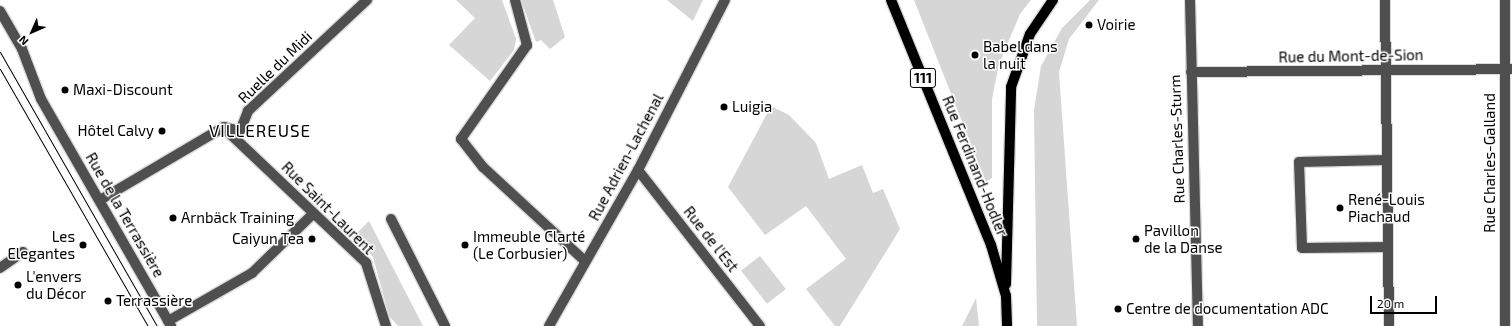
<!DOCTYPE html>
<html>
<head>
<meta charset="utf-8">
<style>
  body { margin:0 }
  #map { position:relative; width:1512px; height:326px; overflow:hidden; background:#fff; font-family:"Exo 2",sans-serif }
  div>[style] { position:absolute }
  .green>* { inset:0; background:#d6d6d6; transform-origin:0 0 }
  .roads { filter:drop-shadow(1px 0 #dbdbdb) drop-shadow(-1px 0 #dbdbdb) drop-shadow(0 1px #dbdbdb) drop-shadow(0 -1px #dbdbdb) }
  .minor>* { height:10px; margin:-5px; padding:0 5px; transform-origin:5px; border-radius:5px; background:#4f4f4f }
  .major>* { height:10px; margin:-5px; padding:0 5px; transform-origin:5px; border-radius:5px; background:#000 }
  .tram>* { height:1px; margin:-0.5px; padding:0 0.5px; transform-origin:0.5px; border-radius:0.5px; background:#000 }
  .dots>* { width:11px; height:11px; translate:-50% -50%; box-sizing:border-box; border:2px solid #fff; border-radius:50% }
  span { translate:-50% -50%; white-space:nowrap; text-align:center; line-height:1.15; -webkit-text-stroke:3px #fff; paint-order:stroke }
  .shield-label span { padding:1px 3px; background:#fff; border:1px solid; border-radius:3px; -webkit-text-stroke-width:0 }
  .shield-label { font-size:14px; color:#000; font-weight:700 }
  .poi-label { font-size:15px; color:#000 }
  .left { translate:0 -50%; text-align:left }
  .right { translate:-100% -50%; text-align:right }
  .street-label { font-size:15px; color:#000 }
  .quarter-label { font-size:17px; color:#000; letter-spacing:1px }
  .north { position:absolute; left:12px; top:12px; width:40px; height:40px; -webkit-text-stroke:3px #fff; paint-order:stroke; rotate:225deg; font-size:11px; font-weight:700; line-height:16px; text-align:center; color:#000 }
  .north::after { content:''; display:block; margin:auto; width:14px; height:18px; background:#000; clip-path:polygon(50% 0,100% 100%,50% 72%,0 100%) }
  .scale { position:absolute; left:1370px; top:296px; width:67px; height:18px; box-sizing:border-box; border:2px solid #000; border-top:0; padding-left:5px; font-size:12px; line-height:14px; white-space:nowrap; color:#000; -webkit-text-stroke:3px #fff; paint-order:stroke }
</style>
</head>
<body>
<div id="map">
  <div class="green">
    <div style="clip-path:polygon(456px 0,502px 0,516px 39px,514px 50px,490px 81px,449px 45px,475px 18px)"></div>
    <div style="clip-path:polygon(521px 0,553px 0,565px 37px,550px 49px,541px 40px,536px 42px)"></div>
    <div style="clip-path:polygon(667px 0,703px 0,693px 21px)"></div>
    <div style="clip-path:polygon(914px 0,1031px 0,1020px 14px,999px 64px,992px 99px,992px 178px,986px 182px)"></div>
    <div style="clip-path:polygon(1090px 0,1099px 0,1069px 39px,1059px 72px,1077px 326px,1037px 326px,1034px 110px,1041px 66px,1062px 28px)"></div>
    <div style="clip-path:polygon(771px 106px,789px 115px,816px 143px,829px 179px,862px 165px,873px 193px,883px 189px,900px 229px,840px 326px,835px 326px,806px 289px,846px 259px,806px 206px,765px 235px,728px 187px)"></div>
    <div style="clip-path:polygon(369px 221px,423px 326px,398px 326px,389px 316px,373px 257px,353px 237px)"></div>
    <div style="left:760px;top:256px;width:42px;height:24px;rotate:52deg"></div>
    <div style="clip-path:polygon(976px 298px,979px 326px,962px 326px)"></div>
  </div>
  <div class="roads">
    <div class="minor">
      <div style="left:515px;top:0;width:47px;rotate:75.1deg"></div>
      <div style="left:527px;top:45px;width:115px;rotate:125.1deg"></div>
      <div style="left:461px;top:139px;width:36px;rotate:52deg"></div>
      <div style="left:483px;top:167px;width:139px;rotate:42.7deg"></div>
      <div style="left:1190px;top:0;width:326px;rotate:88.6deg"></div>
      <div style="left:1385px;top:0;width:326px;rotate:89.3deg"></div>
      <div style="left:1505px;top:0;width:326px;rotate:90deg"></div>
      <div style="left:0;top:11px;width:44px;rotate:59.9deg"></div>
      <div style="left:22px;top:49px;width:53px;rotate:69.2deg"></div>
      <div style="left:41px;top:99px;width:262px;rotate:60.2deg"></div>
      <div style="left:1191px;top:72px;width:321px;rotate:-0.5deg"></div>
      <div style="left:225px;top:129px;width:195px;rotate:43.5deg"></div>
      <div style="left:366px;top:263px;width:66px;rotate:72.4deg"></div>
      <div style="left:1387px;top:160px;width:88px;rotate:178.7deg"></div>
      <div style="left:1299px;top:162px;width:86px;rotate:88deg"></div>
      <div style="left:1302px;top:248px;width:86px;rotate:-0.7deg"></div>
      <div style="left:638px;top:170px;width:198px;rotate:52deg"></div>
      <div style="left:100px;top:200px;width:144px;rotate:-30.5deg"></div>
      <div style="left:224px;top:127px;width:16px;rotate:14deg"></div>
      <div style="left:240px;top:131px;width:22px;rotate:-68deg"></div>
      <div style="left:248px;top:111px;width:163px;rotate:-43deg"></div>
      <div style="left:391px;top:219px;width:120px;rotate:63.2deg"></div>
      <div style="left:0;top:268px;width:28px;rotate:-35deg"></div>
      <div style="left:168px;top:321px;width:97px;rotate:-29.7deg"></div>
      <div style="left:252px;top:273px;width:86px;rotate:-44.1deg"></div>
      <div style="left:549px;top:326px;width:180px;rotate:-60.3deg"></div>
      <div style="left:638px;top:170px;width:191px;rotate:-62.9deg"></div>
    </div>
    <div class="major">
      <div style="left:891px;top:0;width:265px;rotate:67.8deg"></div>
      <div style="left:991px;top:245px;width:53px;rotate:73.6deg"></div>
      <div style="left:1006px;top:296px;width:30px;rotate:88deg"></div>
      <div style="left:1006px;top:284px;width:197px;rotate:-88.5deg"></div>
      <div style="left:1011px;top:87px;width:56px;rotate:-70.3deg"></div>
      <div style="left:1030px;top:34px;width:41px;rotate:-55.9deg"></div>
    </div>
  </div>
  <div class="tram">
    <div style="left:0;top:52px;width:316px;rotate:60.2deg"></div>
    <div style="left:0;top:69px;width:297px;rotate:60.1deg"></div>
  </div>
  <div class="dots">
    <div style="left:1089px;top:25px;background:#000"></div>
    <div style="left:975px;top:55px;background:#000"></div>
    <div style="left:65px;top:90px;background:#000"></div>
    <div style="left:724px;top:107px;background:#000"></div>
    <div style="left:162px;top:131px;background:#000"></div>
    <div style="left:1340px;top:208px;background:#000"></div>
    <div style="left:173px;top:218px;background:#000"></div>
    <div style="left:312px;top:239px;background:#000"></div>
    <div style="left:1136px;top:239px;background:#000"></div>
    <div style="left:83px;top:245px;background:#000"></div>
    <div style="left:465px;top:245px;background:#000"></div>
    <div style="left:18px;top:285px;background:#000"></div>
    <div style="left:108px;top:301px;background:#000"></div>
    <div style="left:1118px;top:309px;background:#000"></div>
  </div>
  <div class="shield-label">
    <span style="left:923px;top:78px">111</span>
  </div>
  <div class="poi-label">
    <span class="left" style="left:1097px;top:25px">Voirie</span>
    <span class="left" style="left:983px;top:55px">Babel dans<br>la nuit</span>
    <span class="left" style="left:73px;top:90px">Maxi-Discount</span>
    <span class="left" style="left:732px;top:107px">Luigia</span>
    <span class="right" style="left:154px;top:131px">Hôtel Calvy</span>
    <span class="left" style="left:1348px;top:208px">René-Louis<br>Piachaud</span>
    <span class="left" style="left:181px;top:218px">Arnbäck Training</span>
    <span class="left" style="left:1144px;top:239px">Pavillon<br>de la Danse</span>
    <span class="right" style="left:75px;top:245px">Les<br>Elegantes</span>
    <span class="left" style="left:473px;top:245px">Immeuble Clarté<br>(Le Corbusier)</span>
    <span class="right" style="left:304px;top:239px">Caiyun Tea</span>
    <span class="left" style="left:26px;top:285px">L'envers<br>du Décor</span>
    <span class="left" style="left:116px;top:301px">Terrassière</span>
    <span class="left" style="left:1126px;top:309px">Centre de documentation ADC</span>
  </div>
  <div class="street-label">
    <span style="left:1351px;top:56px;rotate:-1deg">Rue du Mont-de-Sion</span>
    <span style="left:275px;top:67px;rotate:-44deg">Ruelle du Midi</span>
    <span style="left:1177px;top:139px;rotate:-92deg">Rue Charles-Sturm</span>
    <span style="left:626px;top:157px;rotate:-62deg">Rue Adrien-Lachenal</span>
    <span style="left:1490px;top:163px;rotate:-90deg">Rue Charles-Galland</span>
    <span style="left:975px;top:166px;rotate:68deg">Rue Ferdinand-Hodler</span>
    <span style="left:328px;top:208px;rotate:45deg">Rue Saint-Laurent</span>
    <span style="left:125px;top:215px;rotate:60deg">Rue de la Terrassière</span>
    <span style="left:711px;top:239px;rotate:52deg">Rue de l'Est</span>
  </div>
  <div class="quarter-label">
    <span style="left:260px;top:131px">VILLEREUSE</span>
  </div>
  <div class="north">N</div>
  <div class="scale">20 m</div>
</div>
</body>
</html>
